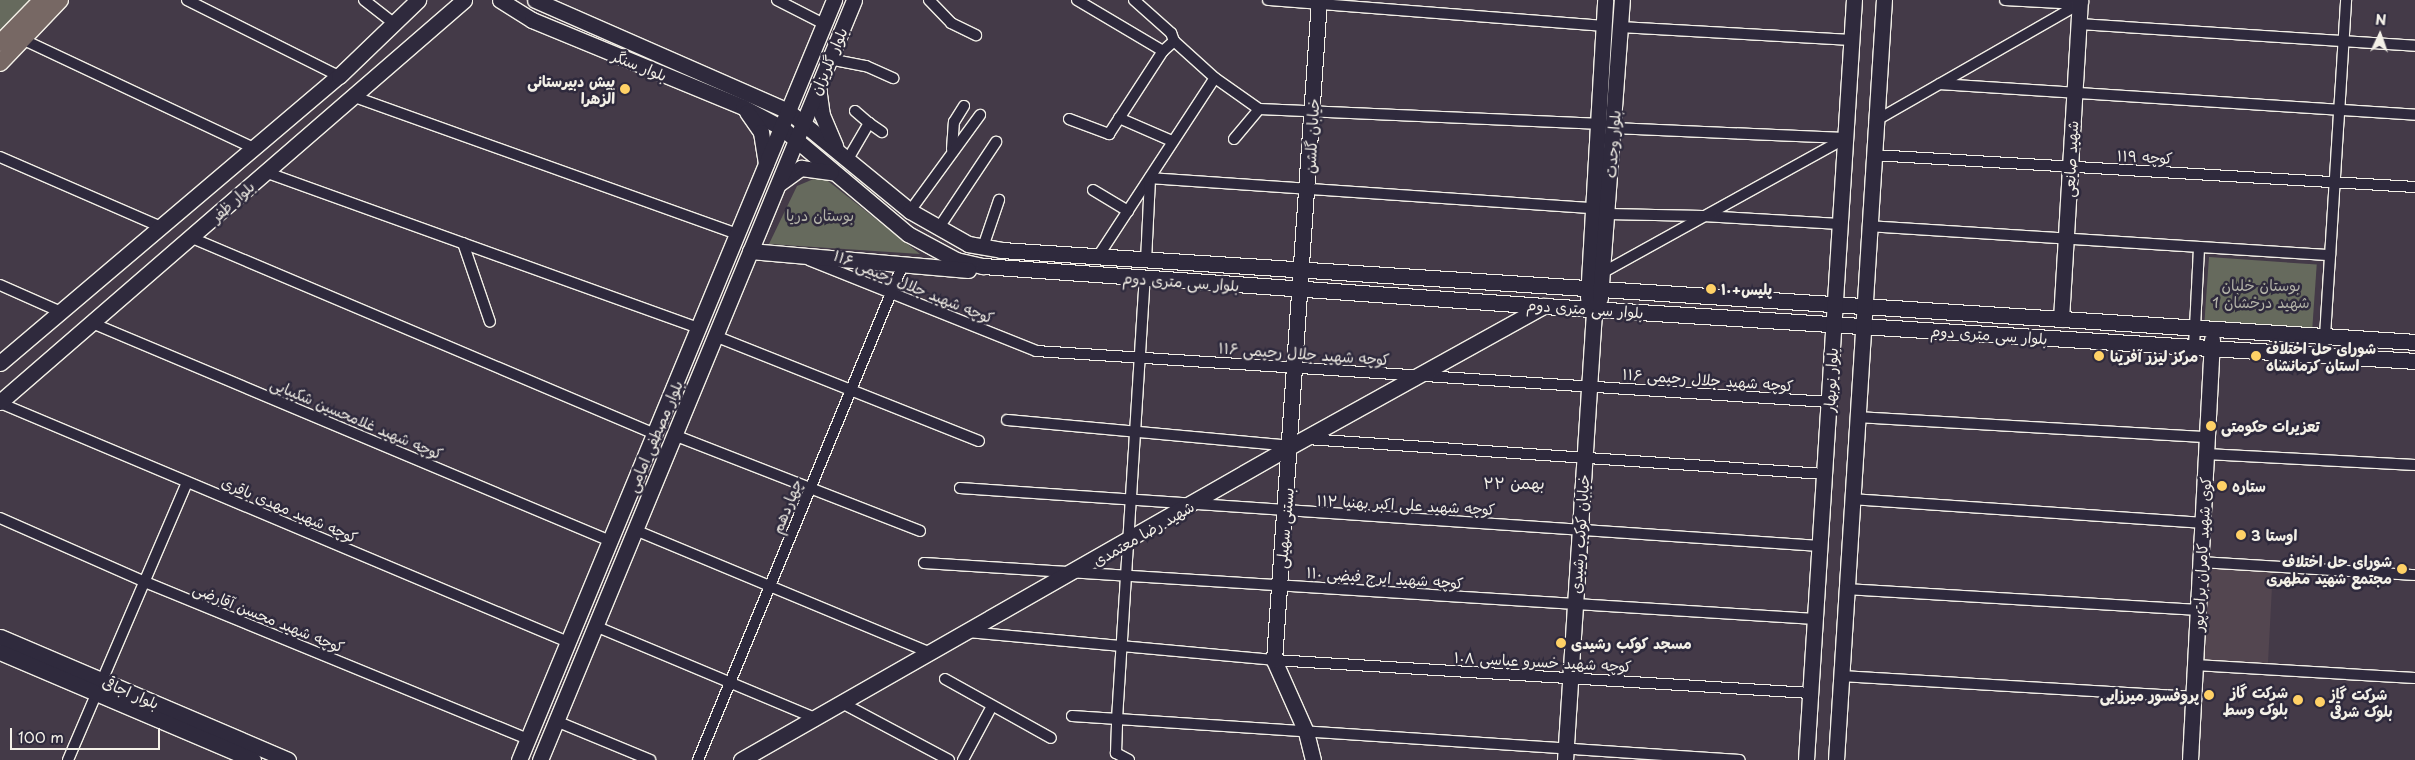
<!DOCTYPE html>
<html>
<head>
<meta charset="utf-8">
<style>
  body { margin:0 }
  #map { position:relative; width:2415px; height:760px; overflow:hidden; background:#443a48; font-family:"Playpen Sans","Playpen Sans Arabic",sans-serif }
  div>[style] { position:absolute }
  .built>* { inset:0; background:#534650; transform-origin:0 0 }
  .green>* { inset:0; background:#666a5d; transform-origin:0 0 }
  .roads { filter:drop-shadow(1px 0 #f4f1e8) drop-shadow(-1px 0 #f4f1e8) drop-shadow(0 1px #f4f1e8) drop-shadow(0 -1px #f4f1e8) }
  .street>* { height:10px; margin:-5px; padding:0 5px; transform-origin:5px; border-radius:5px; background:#2f2a3d }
  .secondary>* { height:15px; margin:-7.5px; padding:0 7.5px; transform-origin:7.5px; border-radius:7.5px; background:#2f2a3d }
  .primary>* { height:16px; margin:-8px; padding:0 8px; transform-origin:8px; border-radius:8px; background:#776864 }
  .dots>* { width:14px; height:14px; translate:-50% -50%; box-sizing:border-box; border:2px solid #2f2a3d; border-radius:50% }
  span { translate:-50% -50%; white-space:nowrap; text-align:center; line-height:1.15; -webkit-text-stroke:5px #2f2a3d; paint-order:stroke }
  .street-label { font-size:15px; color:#f4f1e8 }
  .poi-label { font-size:15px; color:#f4f1e8; font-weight:700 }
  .right { translate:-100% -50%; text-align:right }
  .left { translate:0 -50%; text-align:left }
  .park-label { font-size:15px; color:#b4b4a9 }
  .neighbourhood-label { font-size:16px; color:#f4f1e8 }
  .north { position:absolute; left:2355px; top:10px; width:50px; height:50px; -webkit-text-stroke:4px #2f2a3d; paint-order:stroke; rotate:3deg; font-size:14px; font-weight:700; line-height:20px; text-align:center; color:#f4f1e8 }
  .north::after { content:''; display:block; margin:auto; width:18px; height:22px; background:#f4f1e8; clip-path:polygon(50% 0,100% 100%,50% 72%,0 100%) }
  .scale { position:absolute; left:10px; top:728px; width:150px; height:22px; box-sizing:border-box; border:2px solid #f4f1e8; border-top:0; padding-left:6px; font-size:15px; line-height:18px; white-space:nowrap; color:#f4f1e8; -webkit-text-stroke:4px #2f2a3d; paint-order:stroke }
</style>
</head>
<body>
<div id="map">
  <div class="built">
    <div style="left:2206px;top:566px;width:67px;height:96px;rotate:3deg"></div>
  </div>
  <div class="green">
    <div style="clip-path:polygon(0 0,32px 0,0 33px)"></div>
    <div style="clip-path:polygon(816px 178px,828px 181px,920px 254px,769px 244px,797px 186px)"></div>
    <div style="left:2209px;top:257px;width:108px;height:65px;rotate:4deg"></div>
  </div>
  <div class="roads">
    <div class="street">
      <div style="left:187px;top:0;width:170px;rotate:26.6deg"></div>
      <div style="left:364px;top:0;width:37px;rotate:38deg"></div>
      <div style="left:777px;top:0;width:53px;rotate:27.1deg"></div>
      <div style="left:929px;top:0;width:32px;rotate:46deg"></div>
      <div style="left:951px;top:23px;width:28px;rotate:26deg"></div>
      <div style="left:1077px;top:0;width:100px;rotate:30.7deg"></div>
      <div style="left:1134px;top:0;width:50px;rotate:41.7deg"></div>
      <div style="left:1171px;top:33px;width:9px;rotate:69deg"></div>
      <div style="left:1268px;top:0;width:336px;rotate:4.4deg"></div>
      <div style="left:2005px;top:0;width:74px;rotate:3.1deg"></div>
      <div style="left:2079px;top:24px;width:337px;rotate:3.7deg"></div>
      <div style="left:1620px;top:27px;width:232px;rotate:3.2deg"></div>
      <div style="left:24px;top:40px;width:254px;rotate:25.2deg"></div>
      <div style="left:829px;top:59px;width:38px;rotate:11deg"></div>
      <div style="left:866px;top:66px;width:30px;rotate:24deg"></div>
      <div style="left:1940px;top:84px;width:476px;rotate:3.7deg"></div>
      <div style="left:352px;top:96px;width:410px;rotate:19.7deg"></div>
      <div style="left:855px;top:111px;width:18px;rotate:41deg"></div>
      <div style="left:1119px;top:118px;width:58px;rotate:23.5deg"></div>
      <div style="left:1069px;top:119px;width:43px;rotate:20.6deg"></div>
      <div style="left:1109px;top:134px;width:99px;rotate:-57deg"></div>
      <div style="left:1163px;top:51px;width:15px;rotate:-42deg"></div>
      <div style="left:1174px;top:41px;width:55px;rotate:42.1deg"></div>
      <div style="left:1215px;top:78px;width:54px;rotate:35.2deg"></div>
      <div style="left:1259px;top:109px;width:338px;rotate:2.5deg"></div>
      <div style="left:1875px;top:121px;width:240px;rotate:-29.8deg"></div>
      <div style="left:1613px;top:128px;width:232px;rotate:2.5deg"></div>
      <div style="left:1234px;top:139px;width:39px;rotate:-50deg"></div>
      <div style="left:952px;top:149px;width:27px;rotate:-86deg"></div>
      <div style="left:954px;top:122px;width:19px;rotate:-58deg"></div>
      <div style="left:1873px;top:155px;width:543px;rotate:3.38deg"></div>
      <div style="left:0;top:157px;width:176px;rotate:23.5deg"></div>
      <div style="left:848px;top:159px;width:42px;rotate:-59.7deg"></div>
      <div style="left:869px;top:123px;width:16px;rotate:35deg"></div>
      <div style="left:265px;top:172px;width:461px;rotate:19.8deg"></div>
      <div style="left:1093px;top:190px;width:41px;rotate:31deg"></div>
      <div style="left:910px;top:211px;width:119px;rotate:-53.9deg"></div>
      <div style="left:1607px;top:214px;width:96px;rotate:1.2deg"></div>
      <div style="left:1703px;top:216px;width:137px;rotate:3.3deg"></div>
      <div style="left:1868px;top:226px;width:463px;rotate:3.6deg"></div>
      <div style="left:938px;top:229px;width:105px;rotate:-56.3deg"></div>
      <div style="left:192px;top:238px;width:503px;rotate:22.94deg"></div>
      <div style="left:463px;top:243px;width:83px;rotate:71.1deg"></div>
      <div style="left:983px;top:247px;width:50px;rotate:-71.2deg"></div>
      <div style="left:1097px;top:258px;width:215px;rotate:-56.8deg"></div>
      <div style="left:809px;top:260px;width:245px;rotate:21.8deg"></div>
      <div style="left:1036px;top:351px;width:795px;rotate:3.68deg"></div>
      <div style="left:1146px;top:261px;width:83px;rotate:-87.2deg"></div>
      <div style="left:1150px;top:178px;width:443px;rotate:3.9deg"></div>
      <div style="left:1602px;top:273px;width:279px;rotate:-29deg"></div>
      <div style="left:0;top:285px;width:67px;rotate:23.9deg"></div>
      <div style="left:92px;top:323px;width:562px;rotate:22.82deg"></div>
      <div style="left:715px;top:336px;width:284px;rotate:21.7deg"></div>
      <div style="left:2325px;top:336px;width:337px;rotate:-86.4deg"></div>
      <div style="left:2194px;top:347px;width:100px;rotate:-87.1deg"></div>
      <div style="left:0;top:403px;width:616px;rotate:22.82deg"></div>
      <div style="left:1857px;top:417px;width:351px;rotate:3.3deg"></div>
      <div style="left:1007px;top:420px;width:284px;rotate:5.2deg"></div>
      <div style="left:674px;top:435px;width:264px;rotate:21.3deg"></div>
      <div style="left:1307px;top:439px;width:518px;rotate:3.87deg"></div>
      <div style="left:2206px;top:454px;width:209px;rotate:3deg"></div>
      <div style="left:960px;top:488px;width:862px;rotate:3.86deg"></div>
      <div style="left:1852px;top:499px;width:352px;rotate:3.9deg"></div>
      <div style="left:0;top:518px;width:158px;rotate:23.8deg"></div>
      <div style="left:145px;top:582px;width:414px;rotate:22.3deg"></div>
      <div style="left:635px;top:530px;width:320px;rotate:22.6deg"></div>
      <div style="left:2201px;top:562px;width:214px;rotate:3.5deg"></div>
      <div style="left:924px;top:563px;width:893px;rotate:3.6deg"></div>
      <div style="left:1846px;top:589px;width:353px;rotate:3.4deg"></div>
      <div style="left:595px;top:626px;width:238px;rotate:22.7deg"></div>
      <div style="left:967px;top:632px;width:308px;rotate:5.2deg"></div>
      <div style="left:1274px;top:660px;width:537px;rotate:3.52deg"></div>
      <div style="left:2195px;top:665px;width:220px;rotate:3.4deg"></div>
      <div style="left:1841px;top:676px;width:354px;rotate:3.4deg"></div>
      <div style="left:945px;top:679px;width:121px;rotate:29.1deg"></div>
      <div style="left:842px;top:703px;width:121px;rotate:28deg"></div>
      <div style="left:1072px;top:716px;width:669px;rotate:3.77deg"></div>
      <div style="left:556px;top:721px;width:102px;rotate:22.5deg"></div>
      <div style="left:68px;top:760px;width:302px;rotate:-66.8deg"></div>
      <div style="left:698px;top:760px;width:537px;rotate:-67.54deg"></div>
      <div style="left:963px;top:760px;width:61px;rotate:-61.8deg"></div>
      <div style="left:1129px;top:760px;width:15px;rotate:-152deg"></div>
      <div style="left:1116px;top:753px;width:34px;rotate:-88deg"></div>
      <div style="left:1117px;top:719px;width:441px;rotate:-86.4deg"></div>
    </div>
    <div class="secondary">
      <div style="left:500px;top:0;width:38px;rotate:32deg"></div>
      <div style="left:532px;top:20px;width:228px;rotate:22.4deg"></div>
      <div style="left:743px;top:107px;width:44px;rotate:28.3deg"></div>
      <div style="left:782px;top:128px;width:165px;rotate:40.1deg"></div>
      <div style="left:908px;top:234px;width:55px;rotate:28.4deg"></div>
      <div style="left:956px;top:260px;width:28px;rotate:13deg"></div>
      <div style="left:983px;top:266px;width:562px;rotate:4.08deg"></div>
      <div style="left:1544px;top:306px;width:873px;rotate:3.61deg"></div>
      <div style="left:535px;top:0;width:276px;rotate:23.7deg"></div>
      <div style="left:788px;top:111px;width:158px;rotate:39.3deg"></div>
      <div style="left:910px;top:211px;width:67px;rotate:29.6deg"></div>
      <div style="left:968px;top:244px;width:34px;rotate:10deg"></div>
      <div style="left:1001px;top:250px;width:1417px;rotate:3.72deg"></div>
      <div style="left:818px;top:87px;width:28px;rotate:82deg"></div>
      <div style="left:822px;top:115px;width:34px;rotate:67deg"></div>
      <div style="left:747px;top:112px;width:24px;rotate:55deg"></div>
      <div style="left:761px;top:132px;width:32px;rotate:81deg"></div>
      <div style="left:780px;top:183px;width:26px;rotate:-36deg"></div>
      <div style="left:801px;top:168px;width:30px;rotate:8deg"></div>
      <div style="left:750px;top:251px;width:219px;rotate:5deg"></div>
      <div style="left:1588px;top:298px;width:298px;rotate:-86.7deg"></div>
      <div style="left:1600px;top:298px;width:299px;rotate:-85.8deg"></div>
      <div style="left:2061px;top:319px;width:320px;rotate:-86.6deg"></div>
      <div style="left:0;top:363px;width:444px;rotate:-40.3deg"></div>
      <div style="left:339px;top:76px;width:110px;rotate:-43.9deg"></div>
      <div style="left:0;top:402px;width:614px;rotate:-40.9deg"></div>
      <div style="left:0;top:637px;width:313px;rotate:23.1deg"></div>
      <div style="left:0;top:652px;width:275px;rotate:23.1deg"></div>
      <div style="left:519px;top:760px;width:823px;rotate:-67.49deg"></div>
      <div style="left:540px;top:760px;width:822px;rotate:-67.55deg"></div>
      <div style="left:741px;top:760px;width:633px;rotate:-29.72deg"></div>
      <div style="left:1291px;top:446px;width:289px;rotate:-29deg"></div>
      <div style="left:1313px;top:760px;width:29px;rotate:-104deg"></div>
      <div style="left:1306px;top:732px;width:79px;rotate:-114deg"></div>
      <div style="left:1274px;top:660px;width:662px;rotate:-86.1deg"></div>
      <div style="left:1565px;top:760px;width:453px;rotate:-86.3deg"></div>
      <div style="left:1806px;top:760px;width:762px;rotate:-86.39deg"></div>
      <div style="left:1836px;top:760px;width:762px;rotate:-86.39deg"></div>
      <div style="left:2190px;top:760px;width:421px;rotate:-87deg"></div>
    </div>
    <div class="primary">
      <div style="left:0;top:43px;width:60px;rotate:-45.7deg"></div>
      <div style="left:0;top:63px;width:87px;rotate:-46.4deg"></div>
    </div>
  </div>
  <div class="dots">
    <div style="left:625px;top:89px;background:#ffd166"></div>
    <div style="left:1711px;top:289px;background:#ffd166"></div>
    <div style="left:2099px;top:356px;background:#ffd166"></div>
    <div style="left:2256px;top:356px;background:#ffd166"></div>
    <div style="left:2211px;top:426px;background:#ffd166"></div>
    <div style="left:2222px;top:486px;background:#ffd166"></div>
    <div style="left:2241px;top:535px;background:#ffd166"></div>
    <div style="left:2402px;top:569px;background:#ffd166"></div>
    <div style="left:1561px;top:643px;background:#ffd166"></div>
    <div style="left:2209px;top:695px;background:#ffd166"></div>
    <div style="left:2298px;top:700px;background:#ffd166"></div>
    <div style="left:2320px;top:702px;background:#ffd166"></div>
  </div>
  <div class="street-label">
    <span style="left:828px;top:61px;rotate:-67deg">بلوار گلریزان</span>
    <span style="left:640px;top:65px;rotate:22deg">بلوار سنگر</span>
    <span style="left:1311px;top:136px;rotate:-87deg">خیابان گلشن</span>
    <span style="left:1612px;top:144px;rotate:-86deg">بلوار وحدت</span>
    <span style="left:2145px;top:156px;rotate:3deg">کوچه ۱۱۹</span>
    <span style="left:2070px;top:159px;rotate:-87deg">شهید صانعی</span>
    <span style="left:232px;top:201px;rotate:-42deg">بلوار ظفر</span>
    <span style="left:1181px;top:281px;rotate:4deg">بلوار سی متری دوم</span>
    <span style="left:914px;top:286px;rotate:22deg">کوچه شهید جلال رحیمی ۱۱۶</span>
    <span style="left:1585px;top:308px;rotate:4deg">بلوار سی متری دوم</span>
    <span style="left:1989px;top:334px;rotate:4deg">بلوار سی متری دوم</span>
    <span style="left:1304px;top:353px;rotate:4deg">کوچه شهید جلال رحیمی ۱۱۶</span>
    <span style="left:1708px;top:379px;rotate:4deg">کوچه شهید جلال رحیمی ۱۱۶</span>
    <span style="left:1830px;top:380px;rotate:-87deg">بلوار نوبهار</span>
    <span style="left:357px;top:418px;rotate:23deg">کوچه شهید غلامحسین شکیبایی</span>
    <span style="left:654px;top:436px;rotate:-67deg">بلوار مصطفی امامی</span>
    <span style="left:1406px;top:504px;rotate:3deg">کوچه شهید علی اکبر بهنیا ۱۱۲</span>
    <span style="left:786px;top:506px;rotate:-68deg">چهاردهم</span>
    <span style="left:290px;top:509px;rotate:23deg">کوچه شهید مهدی باقری</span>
    <span style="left:1284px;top:528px;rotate:-85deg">بستنی سهیلی</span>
    <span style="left:1143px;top:533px;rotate:-30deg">شهید رضا معتمدی</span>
    <span style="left:1579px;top:534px;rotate:-86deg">خیابان کوکب رشیدی</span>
    <span style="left:2201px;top:554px;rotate:-87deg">کوی شهید کامران برات‌پور</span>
    <span style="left:1385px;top:577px;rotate:4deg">کوچه شهید ایرج فیضی ۱۱۰</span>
    <span style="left:269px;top:617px;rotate:22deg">کوچه شهید محسن آقارضی</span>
    <span style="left:1543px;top:661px;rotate:3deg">کوچه شهید خسرو عباسی ۱۰۸</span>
    <span style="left:131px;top:692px;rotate:23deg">بلوار اجاقی</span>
  </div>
  <div class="poi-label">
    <span class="right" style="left:615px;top:89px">پیش دبیرستانی<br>الزهرا</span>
    <span class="left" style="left:1721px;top:289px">پلیس+۱۰</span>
    <span class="left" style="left:2266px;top:356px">شورای حل اختلاف<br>استان کرمانشاه</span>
    <span class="left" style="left:2110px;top:356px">مرکز لیزر آفرینا</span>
    <span class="left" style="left:2221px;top:426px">تعزیرات حکومتی</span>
    <span class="left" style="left:2232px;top:486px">ستاره</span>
    <span class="left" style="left:2251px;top:535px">اوستا 3</span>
    <span class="right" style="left:2392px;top:569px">شورای حل اختلاف<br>مجتمع شهید مطهری</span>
    <span class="left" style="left:1571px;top:643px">مسجد کوکب رشیدی</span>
    <span class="right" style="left:2288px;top:700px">شرکت گاز<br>بلوک وسط</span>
    <span class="left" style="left:2330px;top:702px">شرکت گاز<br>بلوک شرقی</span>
    <span class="right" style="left:2199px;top:695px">پروفسور میرزایی</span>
  </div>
  <div class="park-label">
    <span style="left:820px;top:215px">بوستان دریا</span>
    <span style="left:2261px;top:293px">بوستان خلبان<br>شهید درخشان 1</span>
  </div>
  <div class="neighbourhood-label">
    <span style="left:1514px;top:482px">۲۲ بهمن</span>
  </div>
  <div class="north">N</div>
  <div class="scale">100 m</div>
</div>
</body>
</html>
